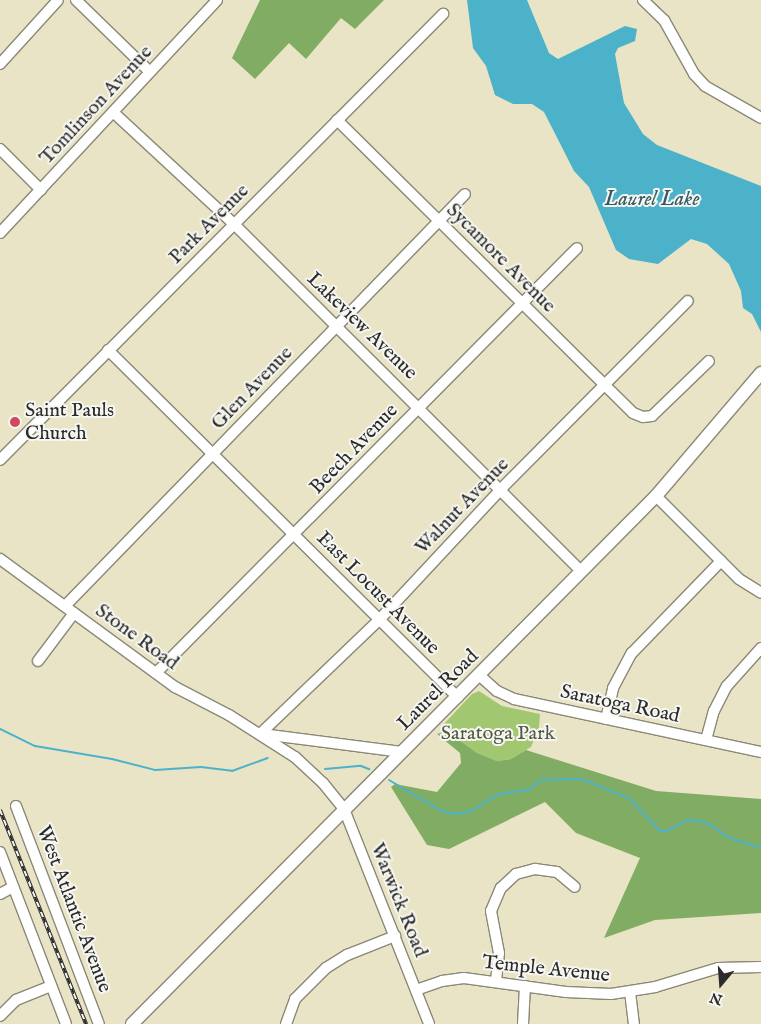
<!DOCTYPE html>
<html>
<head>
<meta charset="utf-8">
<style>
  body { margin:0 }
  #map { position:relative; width:761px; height:1024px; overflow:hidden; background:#eae4c6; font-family:"IM FELL English",serif }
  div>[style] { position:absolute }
  .green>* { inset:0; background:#a2c771 }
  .forest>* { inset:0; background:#81ac63 }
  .water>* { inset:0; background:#4bb2ca }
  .stream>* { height:2px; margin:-1px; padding:0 1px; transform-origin:1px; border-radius:1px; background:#4bb2ca }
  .roads { filter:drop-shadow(1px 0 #8a8878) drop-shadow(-1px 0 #8a8878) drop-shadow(0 1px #8a8878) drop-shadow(0 -1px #8a8878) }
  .minor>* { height:10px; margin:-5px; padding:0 5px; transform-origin:5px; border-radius:5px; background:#fff }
  .major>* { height:12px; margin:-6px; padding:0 6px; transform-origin:6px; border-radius:6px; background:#fff }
  .rail>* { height:4px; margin-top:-2px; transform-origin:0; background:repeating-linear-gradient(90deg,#f6f6f2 0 5.5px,#2b2b2b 0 11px); box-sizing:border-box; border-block:1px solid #2b2b2b }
  .dots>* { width:14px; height:14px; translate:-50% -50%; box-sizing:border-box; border:2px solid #f6f6f2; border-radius:50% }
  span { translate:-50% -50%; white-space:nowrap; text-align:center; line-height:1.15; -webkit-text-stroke:4px #f6f6f2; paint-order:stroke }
  .street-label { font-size:20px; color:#2b2b2b }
  .poi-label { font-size:20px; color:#2b2b2b }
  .left { translate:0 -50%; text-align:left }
  .park-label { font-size:20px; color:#4f5a40 }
  .water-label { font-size:21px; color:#365a63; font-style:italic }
  .north { position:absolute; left:696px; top:959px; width:50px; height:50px; -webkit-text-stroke:4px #f6f6f2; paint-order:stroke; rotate:198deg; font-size:14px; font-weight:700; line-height:20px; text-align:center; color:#2b2b2b }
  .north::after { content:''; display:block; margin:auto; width:18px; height:22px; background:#2b2b2b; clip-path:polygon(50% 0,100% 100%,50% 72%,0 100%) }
</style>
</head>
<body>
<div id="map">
  <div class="green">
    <div style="clip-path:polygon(479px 691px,502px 706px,540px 714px,539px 727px,531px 747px,511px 759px,497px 761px,477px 753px,447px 731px,443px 725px,472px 694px)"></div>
  </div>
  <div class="forest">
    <div style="clip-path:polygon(260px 0,384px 0,355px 29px,341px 18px,306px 59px,289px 43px,255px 79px,232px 58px)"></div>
    <div style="clip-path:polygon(447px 731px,477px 753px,497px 761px,511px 759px,526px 750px,656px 791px,761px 799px,761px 913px,655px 920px,604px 938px,640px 858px,576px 833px,545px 802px,449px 849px,427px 845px,391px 787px,395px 784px,437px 792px,461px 763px,460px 753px,437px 734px)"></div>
  </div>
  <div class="water">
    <div style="clip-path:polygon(467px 0,527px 0,549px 53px,558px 59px,625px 26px,637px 29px,635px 41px,618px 48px,615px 54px,624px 103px,643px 134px,657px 145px,761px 186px,761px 332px,752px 314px,743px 308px,741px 291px,729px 264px,707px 244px,691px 239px,658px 264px,629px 259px,616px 250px,589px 187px,574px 171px,544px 112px,532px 104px,513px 104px,495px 95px,486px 66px,473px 48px)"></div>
  </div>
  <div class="stream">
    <div style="left:0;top:729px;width:39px;rotate:26deg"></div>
    <div style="left:35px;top:746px;width:78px;rotate:9.6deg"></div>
    <div style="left:112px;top:759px;width:44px;rotate:14.3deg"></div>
    <div style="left:155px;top:770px;width:46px;rotate:-3.7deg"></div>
    <div style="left:201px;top:767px;width:31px;rotate:7deg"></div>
    <div style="left:232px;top:771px;width:38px;rotate:-20deg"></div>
    <div style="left:325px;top:769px;width:36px;rotate:-5deg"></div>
    <div style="left:361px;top:766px;width:9px;rotate:21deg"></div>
    <div style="left:389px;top:780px;width:61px;rotate:30.3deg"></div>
    <div style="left:442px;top:811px;width:13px;rotate:13deg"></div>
    <div style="left:455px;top:814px;width:14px;rotate:-8deg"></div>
    <div style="left:469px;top:812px;width:35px;rotate:-31deg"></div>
    <div style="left:499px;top:794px;width:30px;rotate:-8deg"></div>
    <div style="left:529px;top:790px;width:15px;rotate:-42deg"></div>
    <div style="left:540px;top:780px;width:41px;rotate:-1.4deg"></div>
    <div style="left:581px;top:779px;width:52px;rotate:21.6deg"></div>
    <div style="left:629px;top:798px;width:45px;rotate:46.8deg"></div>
    <div style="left:660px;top:831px;width:8px"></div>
    <div style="left:668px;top:831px;width:19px;rotate:-32deg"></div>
    <div style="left:684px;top:821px;width:12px;rotate:-5deg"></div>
    <div style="left:696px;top:820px;width:16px;rotate:18deg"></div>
    <div style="left:711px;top:825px;width:22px;rotate:36deg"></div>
    <div style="left:729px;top:838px;width:34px;rotate:17deg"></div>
  </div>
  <div class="roads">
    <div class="minor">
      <div style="left:76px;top:0;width:103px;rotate:44.2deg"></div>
      <div style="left:643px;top:0;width:29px;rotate:44deg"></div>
      <div style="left:664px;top:20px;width:62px;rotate:60.9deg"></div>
      <div style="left:694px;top:74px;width:16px;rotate:47deg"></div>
      <div style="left:705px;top:86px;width:64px;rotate:29.7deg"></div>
      <div style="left:0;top:64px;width:86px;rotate:-47.8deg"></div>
      <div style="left:113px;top:112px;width:165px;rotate:42.8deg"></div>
      <div style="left:234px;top:224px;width:491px;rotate:45deg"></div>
      <div style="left:337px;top:120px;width:416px;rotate:44.7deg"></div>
      <div style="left:633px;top:413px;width:11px;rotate:22deg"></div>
      <div style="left:643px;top:417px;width:9px;rotate:-6deg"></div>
      <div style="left:652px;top:416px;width:79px;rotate:-44deg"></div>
      <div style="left:0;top:149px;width:58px;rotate:45deg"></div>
      <div style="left:0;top:233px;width:318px;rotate:-47deg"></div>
      <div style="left:108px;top:350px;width:493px;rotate:44.8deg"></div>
      <div style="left:0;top:460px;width:629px;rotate:-45.19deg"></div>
      <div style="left:656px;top:496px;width:117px;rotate:45deg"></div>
      <div style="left:739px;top:579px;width:26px;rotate:32deg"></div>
      <div style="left:0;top:559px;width:217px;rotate:36.2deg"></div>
      <div style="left:175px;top:687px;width:61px;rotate:27.4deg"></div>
      <div style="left:229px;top:715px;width:78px;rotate:32.5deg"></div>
      <div style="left:295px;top:757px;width:38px;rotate:43deg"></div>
      <div style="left:323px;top:783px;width:33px;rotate:51deg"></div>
      <div style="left:344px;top:809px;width:231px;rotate:68.4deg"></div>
      <div style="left:65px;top:606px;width:574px;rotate:-45.85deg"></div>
      <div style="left:38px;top:661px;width:60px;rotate:-53.1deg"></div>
      <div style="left:156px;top:673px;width:598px;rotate:-45.27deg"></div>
      <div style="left:479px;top:675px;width:24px;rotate:42deg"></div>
      <div style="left:497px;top:691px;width:19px;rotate:25deg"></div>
      <div style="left:514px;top:699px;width:253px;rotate:12.1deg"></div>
      <div style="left:606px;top:719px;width:32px;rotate:-77deg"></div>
      <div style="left:613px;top:688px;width:40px;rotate:-62deg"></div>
      <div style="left:632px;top:653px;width:128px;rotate:-45.9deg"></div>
      <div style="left:260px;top:734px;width:165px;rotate:-43.8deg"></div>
      <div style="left:379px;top:620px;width:179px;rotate:-47deg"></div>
      <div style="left:501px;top:489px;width:265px;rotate:-45.2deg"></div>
      <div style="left:262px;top:734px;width:141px;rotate:7.3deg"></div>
      <div style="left:706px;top:740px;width:30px;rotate:-75deg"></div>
      <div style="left:714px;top:711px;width:28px;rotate:-63deg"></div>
      <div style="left:727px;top:686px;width:51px;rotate:-48.2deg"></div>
      <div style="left:16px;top:806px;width:233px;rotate:69.2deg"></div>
      <div style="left:0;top:852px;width:184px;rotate:69deg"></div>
      <div style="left:0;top:894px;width:15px;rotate:-28deg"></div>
      <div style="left:496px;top:981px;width:28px;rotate:-84deg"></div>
      <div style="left:499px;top:953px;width:43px;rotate:-100.8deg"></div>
      <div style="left:491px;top:911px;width:25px;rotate:-67deg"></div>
      <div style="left:501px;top:888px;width:21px;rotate:-43deg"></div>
      <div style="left:516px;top:874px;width:20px;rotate:-15deg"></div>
      <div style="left:535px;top:869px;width:22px;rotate:8deg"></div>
      <div style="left:557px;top:872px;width:23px;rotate:40deg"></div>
      <div style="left:416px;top:990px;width:28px;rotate:-19deg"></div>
      <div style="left:442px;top:981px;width:22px;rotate:-8deg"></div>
      <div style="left:464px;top:978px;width:103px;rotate:7.8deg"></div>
      <div style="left:566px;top:992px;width:45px;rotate:2.5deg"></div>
      <div style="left:611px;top:994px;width:45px;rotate:-9deg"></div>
      <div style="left:655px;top:987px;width:66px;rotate:-16.8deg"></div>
      <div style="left:718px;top:968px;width:43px;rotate:-1.3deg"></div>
      <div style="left:630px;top:992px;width:32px;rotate:83deg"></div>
      <div style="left:0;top:1016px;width:23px;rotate:-45deg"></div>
      <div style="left:16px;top:1000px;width:38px;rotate:-22deg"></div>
      <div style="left:286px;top:1024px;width:27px;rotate:-70deg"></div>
      <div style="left:295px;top:999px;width:44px;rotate:-45deg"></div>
      <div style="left:326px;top:968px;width:25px;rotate:-32deg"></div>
      <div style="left:347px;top:955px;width:52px;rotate:-21.6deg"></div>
      <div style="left:523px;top:1024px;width:38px;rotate:-87deg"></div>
    </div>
    <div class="major">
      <div style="left:132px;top:1024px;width:744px;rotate:-45.22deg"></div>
      <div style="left:656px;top:496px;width:162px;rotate:-49.5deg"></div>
    </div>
  </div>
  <div class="rail">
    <div style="left:0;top:810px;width:231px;rotate:68.1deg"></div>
  </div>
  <div class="dots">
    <div style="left:15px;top:422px;background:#d1495b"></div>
  </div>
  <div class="street-label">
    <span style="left:96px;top:105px;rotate:-47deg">Tomlinson Avenue</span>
    <span style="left:209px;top:224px;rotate:-45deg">Park Avenue</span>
    <span style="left:501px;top:258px;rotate:45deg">Sycamore Avenue</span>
    <span style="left:362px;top:326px;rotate:44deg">Lakeview Avenue</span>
    <span style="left:252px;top:388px;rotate:-46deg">Glen Avenue</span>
    <span style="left:354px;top:449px;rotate:-46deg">Beech Avenue</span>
    <span style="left:462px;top:506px;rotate:-46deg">Walnut Avenue</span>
    <span style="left:378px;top:593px;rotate:45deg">East Locust Avenue</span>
    <span style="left:137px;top:637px;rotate:36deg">Stone Road</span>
    <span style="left:438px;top:690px;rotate:-45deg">Laurel Road</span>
    <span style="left:620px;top:704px;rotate:12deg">Saratoga Road</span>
    <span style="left:399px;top:900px;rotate:68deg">Warwick Road</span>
    <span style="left:74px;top:909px;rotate:69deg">West Atlantic Avenue</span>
    <span style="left:546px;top:969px;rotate:6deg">Temple Avenue</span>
  </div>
  <div class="poi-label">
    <span class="left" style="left:25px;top:422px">Saint Pauls<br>Church</span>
  </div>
  <div class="park-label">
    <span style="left:498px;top:733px">Saratoga Park</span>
  </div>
  <div class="water-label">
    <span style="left:652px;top:200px">Laurel Lake</span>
  </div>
  <div class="north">N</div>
</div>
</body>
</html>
